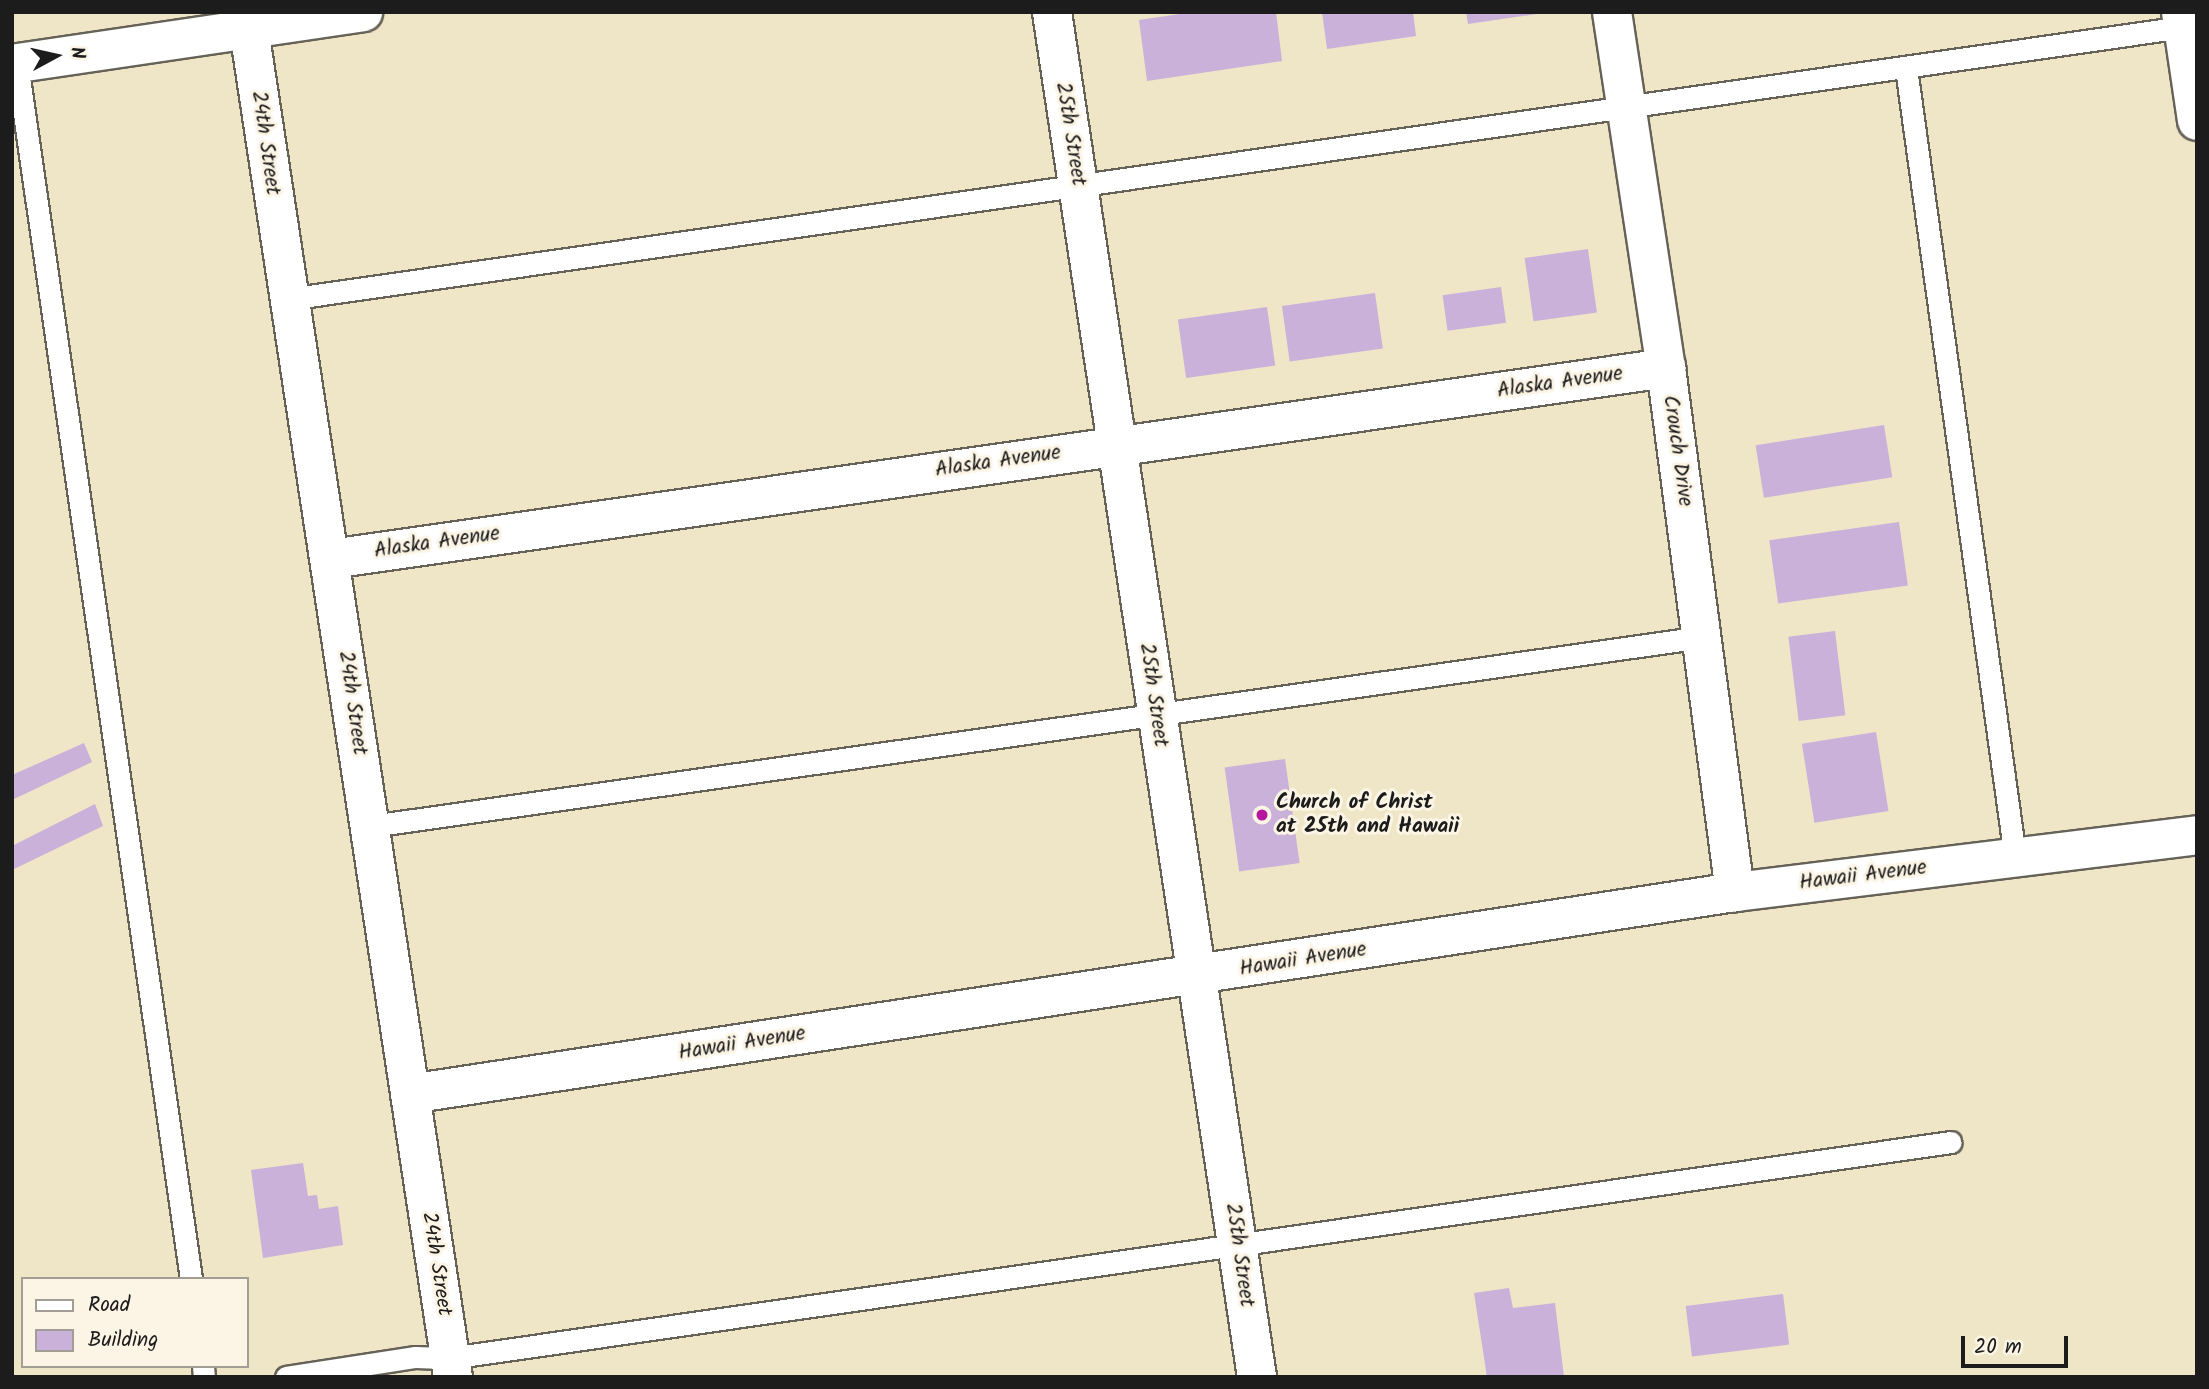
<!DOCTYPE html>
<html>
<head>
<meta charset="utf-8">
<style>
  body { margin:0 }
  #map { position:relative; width:2209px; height:1389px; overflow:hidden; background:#efe5c7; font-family:Kalam,sans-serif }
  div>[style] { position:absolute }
  .building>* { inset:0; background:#c9b1da; transform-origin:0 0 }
  .roads { filter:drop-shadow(2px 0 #666258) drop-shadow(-2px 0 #666258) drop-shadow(0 2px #666258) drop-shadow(0 -2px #666258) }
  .service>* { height:21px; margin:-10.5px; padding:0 10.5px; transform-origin:10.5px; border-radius:10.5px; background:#fff }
  .minor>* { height:38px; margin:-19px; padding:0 19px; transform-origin:19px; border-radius:19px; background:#fff }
  .tertiary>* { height:38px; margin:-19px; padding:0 19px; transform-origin:19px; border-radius:19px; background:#fff }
  .secondary>* { height:38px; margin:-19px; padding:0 19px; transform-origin:19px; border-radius:19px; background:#fff }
  .dots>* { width:19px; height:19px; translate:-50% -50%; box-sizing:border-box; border:4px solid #fcf5e5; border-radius:50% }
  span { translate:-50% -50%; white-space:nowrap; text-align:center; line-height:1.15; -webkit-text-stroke:6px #fcf5e5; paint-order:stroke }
  .street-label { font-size:21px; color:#1c1c1c }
  .poi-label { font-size:21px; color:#1c1c1c; font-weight:700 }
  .left { translate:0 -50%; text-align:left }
  .frame { position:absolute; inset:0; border:14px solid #1c1c1c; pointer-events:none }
  .legend { position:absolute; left:21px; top:1277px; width:228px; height:91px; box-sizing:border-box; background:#fcf5e5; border:2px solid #a29e95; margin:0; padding:9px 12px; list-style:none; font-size:21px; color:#1c1c1c }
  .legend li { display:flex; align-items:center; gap:14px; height:35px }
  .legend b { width:35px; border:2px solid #a29e95 }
  .north { position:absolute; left:21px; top:21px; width:70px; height:70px; -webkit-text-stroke:5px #fcf5e5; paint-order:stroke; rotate:82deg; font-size:19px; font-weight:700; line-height:28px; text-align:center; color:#1c1c1c }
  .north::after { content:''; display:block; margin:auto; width:24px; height:32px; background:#1c1c1c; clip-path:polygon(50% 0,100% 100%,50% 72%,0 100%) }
  .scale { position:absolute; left:1961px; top:1336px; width:107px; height:32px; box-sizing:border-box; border:4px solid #1c1c1c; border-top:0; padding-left:9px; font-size:21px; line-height:24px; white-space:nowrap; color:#1c1c1c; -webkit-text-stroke:5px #fcf5e5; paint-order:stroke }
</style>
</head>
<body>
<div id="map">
  <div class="building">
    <div style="clip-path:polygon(1193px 12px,1276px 12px,1282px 61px,1147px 81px,1139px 20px)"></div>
    <div style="clip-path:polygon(1322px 12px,1413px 12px,1416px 36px,1327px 49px)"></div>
    <div style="clip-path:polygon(1466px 12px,1537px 12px,1537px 14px,1468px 24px)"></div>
    <div style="left:1588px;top:249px;width:64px;height:64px;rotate:82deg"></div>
    <div style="left:1501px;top:287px;width:36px;height:59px;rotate:82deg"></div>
    <div style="left:1375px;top:293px;width:56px;height:94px;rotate:82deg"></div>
    <div style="left:1267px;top:307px;width:59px;height:90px;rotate:82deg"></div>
    <div style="left:1884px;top:425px;width:53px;height:130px;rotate:81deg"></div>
    <div style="left:1899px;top:522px;width:64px;height:131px;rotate:82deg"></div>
    <div style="left:1835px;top:631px;width:85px;height:47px;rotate:83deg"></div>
    <div style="left:1876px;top:732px;width:80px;height:75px;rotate:81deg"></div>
    <div style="clip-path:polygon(84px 743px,92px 762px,12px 800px,12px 775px)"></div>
    <div style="left:1285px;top:759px;width:105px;height:61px;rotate:82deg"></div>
    <div style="clip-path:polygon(95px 804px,103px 826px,12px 870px,12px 846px)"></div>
    <div style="clip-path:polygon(303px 1163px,308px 1196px,317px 1195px,319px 1209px,338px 1206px,343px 1245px,263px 1258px,251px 1170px)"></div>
    <div style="clip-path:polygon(1509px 1288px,1513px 1308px,1555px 1303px,1564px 1377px,1487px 1377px,1474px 1293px)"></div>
    <div style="left:1783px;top:1294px;width:51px;height:98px;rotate:83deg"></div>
  </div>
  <div class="roads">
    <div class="service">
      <div style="left:17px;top:64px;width:1227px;rotate:81.85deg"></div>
      <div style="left:1906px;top:68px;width:796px;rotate:82.13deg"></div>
      <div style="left:288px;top:299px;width:1914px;rotate:-8.17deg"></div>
      <div style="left:371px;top:826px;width:1344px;rotate:-8.08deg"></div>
      <div style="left:203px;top:1366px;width:11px;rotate:85deg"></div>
      <div style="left:286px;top:1377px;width:131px;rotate:-8.8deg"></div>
      <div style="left:415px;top:1357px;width:35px;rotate:2deg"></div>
      <div style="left:450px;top:1358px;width:1516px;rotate:-8.19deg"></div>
    </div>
    <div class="minor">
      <div style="left:1612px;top:12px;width:360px;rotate:81.4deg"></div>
      <div style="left:1666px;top:368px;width:529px;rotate:82.5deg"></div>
      <div style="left:2181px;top:12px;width:110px;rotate:81.6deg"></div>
      <div style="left:249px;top:30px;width:1362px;rotate:81.39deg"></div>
      <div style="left:331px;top:559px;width:1349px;rotate:-8.14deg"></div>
      <div style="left:410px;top:1094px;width:1340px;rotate:-8.67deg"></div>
      <div style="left:1735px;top:892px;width:466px;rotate:-7deg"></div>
    </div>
    <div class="tertiary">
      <div style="left:1052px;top:12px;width:1380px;rotate:81.46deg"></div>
    </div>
    <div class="secondary">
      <div style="left:12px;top:64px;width:355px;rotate:-8.4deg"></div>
    </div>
  </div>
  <div class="dots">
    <div style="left:1262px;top:815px;background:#b5179e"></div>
  </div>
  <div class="street-label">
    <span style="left:1070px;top:134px;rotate:81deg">25th Street</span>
    <span style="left:265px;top:143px;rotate:82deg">24th Street</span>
    <span style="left:1560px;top:383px;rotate:-8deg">Alaska Avenue</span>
    <span style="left:1677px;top:451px;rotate:82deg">Crouch Drive</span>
    <span style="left:998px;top:462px;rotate:-8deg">Alaska Avenue</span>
    <span style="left:437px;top:543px;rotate:-8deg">Alaska Avenue</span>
    <span style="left:1153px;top:695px;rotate:82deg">25th Street</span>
    <span style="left:352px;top:703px;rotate:82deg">24th Street</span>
    <span style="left:1863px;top:876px;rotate:-7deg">Hawaii Avenue</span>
    <span style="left:1303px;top:960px;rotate:-9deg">Hawaii Avenue</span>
    <span style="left:742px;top:1044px;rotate:-9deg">Hawaii Avenue</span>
    <span style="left:1239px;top:1255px;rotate:82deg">25th Street</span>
    <span style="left:436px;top:1264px;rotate:81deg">24th Street</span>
  </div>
  <div class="poi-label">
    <span class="left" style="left:1276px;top:815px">Church of Christ<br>at 25th and Hawaii</span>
  </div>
  <div class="frame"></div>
  <ul class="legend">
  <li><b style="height:9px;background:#fff"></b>Road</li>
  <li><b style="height:19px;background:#c9b1da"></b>Building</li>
  </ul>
  <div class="north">N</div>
  <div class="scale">20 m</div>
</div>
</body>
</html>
